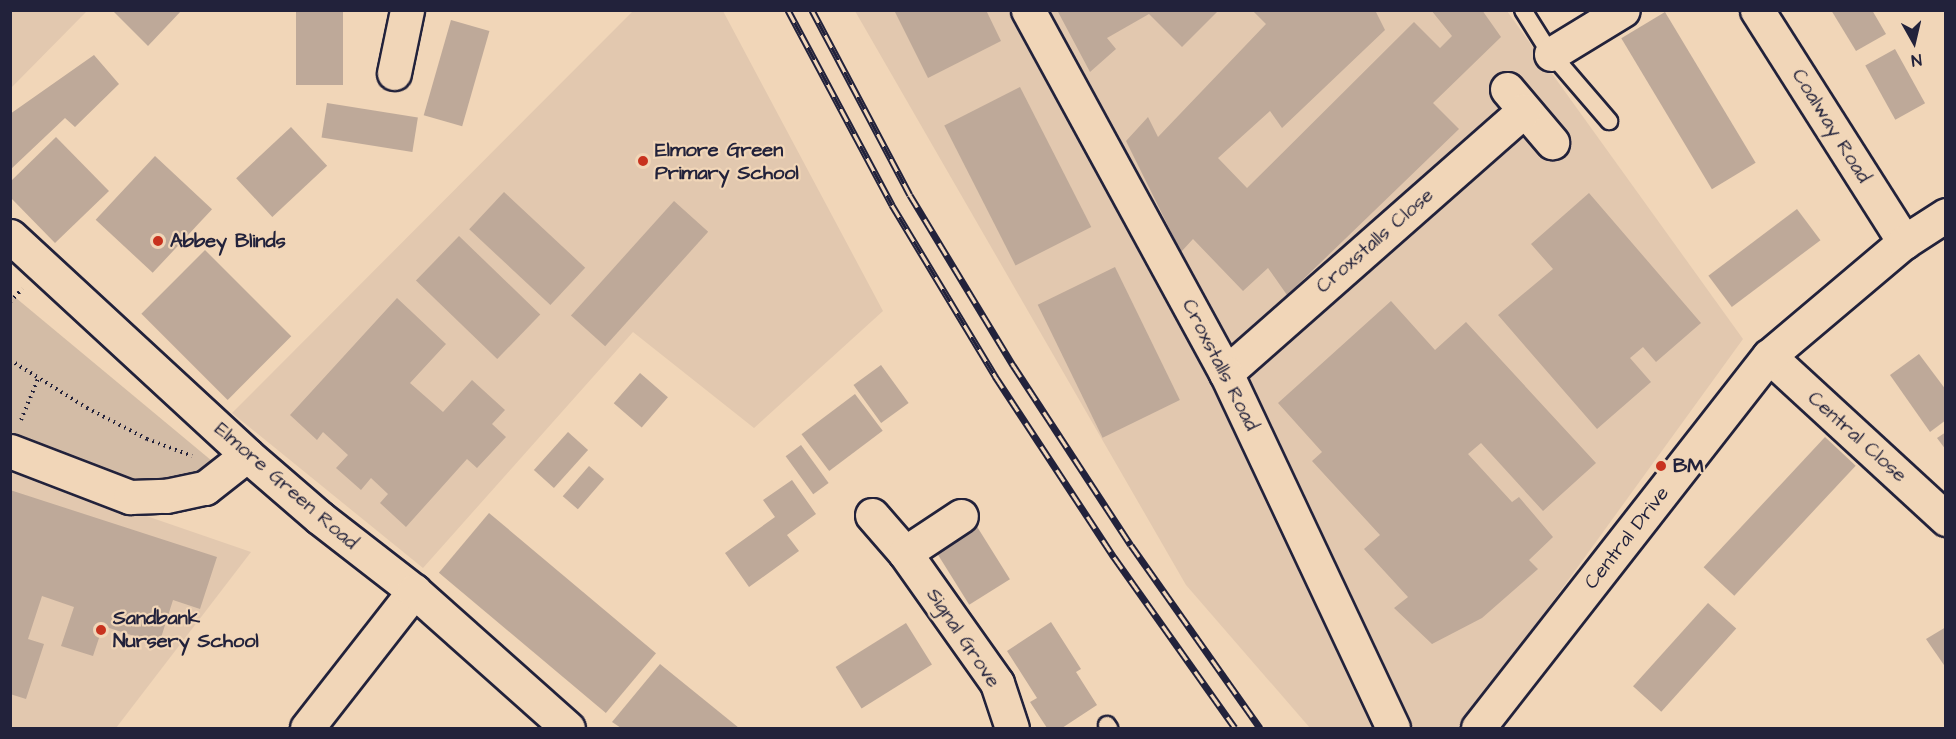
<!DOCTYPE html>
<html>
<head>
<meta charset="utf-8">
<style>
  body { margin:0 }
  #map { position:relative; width:1956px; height:739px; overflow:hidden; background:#f1d6b8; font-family:"Architects Daughter",sans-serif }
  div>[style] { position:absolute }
  .built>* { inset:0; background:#e2c8af }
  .green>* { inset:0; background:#d3bca6 }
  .building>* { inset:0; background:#bea999; transform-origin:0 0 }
  .path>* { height:4px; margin-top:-2px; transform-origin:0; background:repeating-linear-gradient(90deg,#22223b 0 1.5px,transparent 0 6px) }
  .roads { filter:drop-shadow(2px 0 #22223b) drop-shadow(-2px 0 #22223b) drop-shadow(0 2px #22223b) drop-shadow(0 -2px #22223b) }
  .lane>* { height:16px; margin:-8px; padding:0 8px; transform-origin:8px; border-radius:8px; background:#f1d6b8 }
  .street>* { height:33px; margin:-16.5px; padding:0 16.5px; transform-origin:16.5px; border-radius:16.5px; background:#f1d6b8 }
  .secondary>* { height:33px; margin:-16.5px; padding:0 16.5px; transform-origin:16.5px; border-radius:16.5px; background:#f1d6b8 }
  .rail>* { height:7px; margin-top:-3.5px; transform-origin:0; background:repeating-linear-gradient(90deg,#f1d6b8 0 14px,#22223b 0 28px); box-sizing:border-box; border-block:2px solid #22223b }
  .dots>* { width:16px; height:16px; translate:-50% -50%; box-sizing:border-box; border:3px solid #f1d6b8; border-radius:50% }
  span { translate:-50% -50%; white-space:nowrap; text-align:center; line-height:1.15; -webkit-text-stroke:4.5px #f1d6b8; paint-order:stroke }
  .street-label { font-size:20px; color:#22223b }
  .poi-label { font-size:20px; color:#22223b; font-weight:700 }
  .left { translate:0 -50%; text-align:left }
  .frame { position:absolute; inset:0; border:12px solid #22223b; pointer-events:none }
  .north { position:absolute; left:1884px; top:12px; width:60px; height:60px; -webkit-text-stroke:4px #f1d6b8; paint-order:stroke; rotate:172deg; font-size:16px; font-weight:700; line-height:24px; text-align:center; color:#22223b }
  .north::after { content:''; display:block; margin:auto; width:21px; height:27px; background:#22223b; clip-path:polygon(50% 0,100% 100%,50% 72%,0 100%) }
</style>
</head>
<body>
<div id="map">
  <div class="built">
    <div style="clip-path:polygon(11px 10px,87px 11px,11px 88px,10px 11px)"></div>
    <div style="clip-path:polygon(633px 11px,723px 11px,883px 311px,754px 428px,633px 332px,423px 568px,232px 413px)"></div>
    <div style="clip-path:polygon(855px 11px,1507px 11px,1743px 339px,1461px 728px,1310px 728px,1186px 585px)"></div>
    <div style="clip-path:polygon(10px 469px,251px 552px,116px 728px,11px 728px)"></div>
  </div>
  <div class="green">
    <div style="clip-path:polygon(10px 293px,212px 461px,197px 476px,148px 483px,11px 438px)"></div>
  </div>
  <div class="building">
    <div style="clip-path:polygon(112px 10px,182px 10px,148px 46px)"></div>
    <div style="left:296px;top:10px;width:47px;height:75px"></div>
    <div style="clip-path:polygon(894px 10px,986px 10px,1001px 41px,928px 78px)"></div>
    <div style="clip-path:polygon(1057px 10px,1219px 10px,1182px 47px,1149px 14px,1107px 38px,1116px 49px,1090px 72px)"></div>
    <div style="clip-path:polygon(1252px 10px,1375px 10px,1385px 30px,1282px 128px,1270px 111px,1218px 158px,1247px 188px,1414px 22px,1440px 48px,1452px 36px,1431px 10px,1482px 10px,1501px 37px,1433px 103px,1459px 129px,1287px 295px,1268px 268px,1243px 291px,1193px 239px,1181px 252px,1126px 141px,1148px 117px,1158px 137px,1266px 24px)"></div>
    <div style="clip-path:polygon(1831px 10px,1872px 10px,1886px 34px,1856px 51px)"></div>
    <div style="left:1665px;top:12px;width:176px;height:51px;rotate:59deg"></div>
    <div style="left:451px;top:20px;width:40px;height:99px;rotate:16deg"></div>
    <div style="left:1895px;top:49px;width:62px;height:34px;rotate:61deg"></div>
    <div style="clip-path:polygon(94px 55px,119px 84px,75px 127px,65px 118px,10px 170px,10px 114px)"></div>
    <div style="left:1020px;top:87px;width:157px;height:85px;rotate:63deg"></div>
    <div style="left:327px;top:103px;width:92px;height:35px;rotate:9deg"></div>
    <div style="left:291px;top:127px;width:53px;height:75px;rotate:47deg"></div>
    <div style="clip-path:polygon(56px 137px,109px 191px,55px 243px,10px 197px,10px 182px)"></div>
    <div style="left:155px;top:156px;width:78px;height:87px;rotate:43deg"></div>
    <div style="left:504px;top:192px;width:111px;height:51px;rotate:43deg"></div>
    <div style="clip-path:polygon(1589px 193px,1701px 323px,1656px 362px,1643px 347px,1630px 358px,1651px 382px,1597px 429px,1498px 315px,1553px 269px,1531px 244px)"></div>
    <div style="left:674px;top:201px;width:46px;height:154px;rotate:42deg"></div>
    <div style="left:1797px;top:209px;width:39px;height:111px;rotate:53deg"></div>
    <div style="left:459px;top:236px;width:113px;height:62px;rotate:44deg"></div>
    <div style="left:205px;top:250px;width:122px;height:90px;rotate:45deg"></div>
    <div style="left:1115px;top:267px;width:148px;height:86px;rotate:64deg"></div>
    <div style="clip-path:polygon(397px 298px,446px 344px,410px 383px,443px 412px,472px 380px,505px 410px,492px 424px,506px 437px,477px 468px,467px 459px,406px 527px,380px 503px,388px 494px,371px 478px,361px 490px,336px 468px,348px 455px,323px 432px,317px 440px,290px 415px)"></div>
    <div style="clip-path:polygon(1391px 301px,1435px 350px,1466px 322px,1596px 463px,1543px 511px,1481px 443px,1468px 454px,1512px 502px,1519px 497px,1553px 537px,1529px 560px,1538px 569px,1482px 618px,1432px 644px,1394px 608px,1408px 597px,1364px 549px,1380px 535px,1312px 461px,1322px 452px,1278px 403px)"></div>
    <div style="clip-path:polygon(1919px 354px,1946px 390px,1946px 420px,1930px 432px,1890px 375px)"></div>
    <div style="left:881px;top:365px;width:47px;height:34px;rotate:54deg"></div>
    <div style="left:640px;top:373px;width:37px;height:40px;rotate:41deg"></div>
    <div style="left:855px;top:394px;width:46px;height:67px;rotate:53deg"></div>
    <div style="left:568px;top:432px;width:27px;height:51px;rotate:42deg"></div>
    <div style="clip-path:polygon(1946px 432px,1946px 450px,1937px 438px)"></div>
    <div style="left:1825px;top:437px;width:42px;height:178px;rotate:43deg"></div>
    <div style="left:801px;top:445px;width:47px;height:19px;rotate:54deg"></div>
    <div style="left:589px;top:466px;width:20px;height:40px;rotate:41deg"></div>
    <div style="clip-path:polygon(792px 480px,816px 514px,787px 535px,799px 551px,749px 587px,725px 553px,775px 517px,763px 500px)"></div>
    <div style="clip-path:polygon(10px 490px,217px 557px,200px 609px,173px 600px,159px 644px,103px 626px,93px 656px,61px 646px,74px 607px,42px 596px,28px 639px,44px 644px,26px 699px,10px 694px)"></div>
    <div style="left:489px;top:513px;width:218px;height:78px;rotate:40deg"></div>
    <div style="left:976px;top:525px;width:64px;height:48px;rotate:58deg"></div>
    <div style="left:1708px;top:603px;width:38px;height:112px;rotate:42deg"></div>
    <div style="clip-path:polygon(1051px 622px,1081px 669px,1076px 672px,1097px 705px,1062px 728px,1047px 728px,1030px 702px,1037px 698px,1007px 651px)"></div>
    <div style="left:906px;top:623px;width:49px;height:83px;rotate:58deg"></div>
    <div style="clip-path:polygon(1946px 627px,1946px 668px,1926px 639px)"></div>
    <div style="clip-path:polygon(660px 664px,739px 728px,621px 728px,612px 722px)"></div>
  </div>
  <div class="path">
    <div style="left:10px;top:302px;width:18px;rotate:-47deg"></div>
    <div style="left:10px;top:360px;width:91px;rotate:31.9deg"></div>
    <div style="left:87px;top:408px;width:68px;rotate:27.3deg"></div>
    <div style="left:147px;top:439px;width:48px;rotate:20.7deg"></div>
    <div style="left:21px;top:420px;width:44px;rotate:-67.5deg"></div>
  </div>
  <div class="roads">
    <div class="lane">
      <div style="left:1523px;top:10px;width:47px;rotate:58deg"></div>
      <div style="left:1548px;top:50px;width:94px;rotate:49.3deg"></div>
      <div style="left:1107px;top:725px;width:4px;rotate:56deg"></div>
    </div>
    <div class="street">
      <div style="left:1757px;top:10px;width:275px;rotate:57.6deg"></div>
      <div style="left:1551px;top:54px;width:84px;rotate:-31.4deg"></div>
      <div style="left:394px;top:73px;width:64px;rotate:-78.3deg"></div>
      <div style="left:1507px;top:89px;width:70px;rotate:49.7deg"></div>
      <div style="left:1769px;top:356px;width:241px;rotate:42.6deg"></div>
      <div style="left:1226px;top:373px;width:397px;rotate:-41.4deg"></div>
      <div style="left:10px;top:451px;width:129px;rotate:21deg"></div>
      <div style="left:130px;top:497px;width:36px;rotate:-2deg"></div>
      <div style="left:166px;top:496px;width:40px;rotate:-12deg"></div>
      <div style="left:205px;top:488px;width:53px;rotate:-38.2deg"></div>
      <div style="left:872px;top:515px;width:50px;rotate:49deg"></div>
      <div style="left:905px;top:553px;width:159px;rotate:54.7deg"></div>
      <div style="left:997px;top:683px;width:47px;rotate:71.6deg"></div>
      <div style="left:905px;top:553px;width:67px;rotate:-33.5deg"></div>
      <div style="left:307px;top:728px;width:174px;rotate:-52deg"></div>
    </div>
    <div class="secondary">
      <div style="left:1028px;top:10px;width:413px;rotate:61.4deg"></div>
      <div style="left:1226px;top:373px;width:392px;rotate:64.8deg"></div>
      <div style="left:10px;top:236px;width:323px;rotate:42.7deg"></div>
      <div style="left:247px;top:455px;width:96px;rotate:40.8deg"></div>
      <div style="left:320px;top:518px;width:119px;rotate:37.8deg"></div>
      <div style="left:414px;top:591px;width:206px;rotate:41.7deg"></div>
      <div style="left:1478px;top:728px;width:472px;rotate:-52deg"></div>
      <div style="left:1769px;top:356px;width:177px;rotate:-40.2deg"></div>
      <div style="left:1904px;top:242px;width:50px;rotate:-32.7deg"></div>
    </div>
  </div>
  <div class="rail">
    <div style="left:788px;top:10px;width:221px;rotate:61.9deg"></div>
    <div style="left:892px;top:205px;width:200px;rotate:58.9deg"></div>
    <div style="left:995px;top:376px;width:217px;rotate:56.7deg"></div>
    <div style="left:1114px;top:557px;width:209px;rotate:54.7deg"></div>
    <div style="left:812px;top:10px;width:209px;rotate:62.1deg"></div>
    <div style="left:910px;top:195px;width:199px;rotate:58.8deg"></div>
    <div style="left:1013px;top:365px;width:215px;rotate:56.8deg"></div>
    <div style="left:1131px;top:545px;width:224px;rotate:54.8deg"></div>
  </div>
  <div class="dots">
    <div style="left:643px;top:161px;background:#c8321e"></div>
    <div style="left:158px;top:241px;background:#c8321e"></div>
    <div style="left:1661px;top:466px;background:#c8321e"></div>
    <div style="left:101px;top:630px;background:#c8321e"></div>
  </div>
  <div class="street-label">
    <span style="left:1831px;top:126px;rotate:58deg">Coalway Road</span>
    <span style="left:1375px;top:241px;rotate:-41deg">Croxstalls Close</span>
    <span style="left:1220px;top:365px;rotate:63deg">Croxstalls Road</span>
    <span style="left:1857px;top:437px;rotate:42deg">Central Close</span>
    <span style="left:286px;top:486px;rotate:41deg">Elmore Green Road</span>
    <span style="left:1627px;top:538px;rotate:-52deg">Central Drive</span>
    <span style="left:963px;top:638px;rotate:56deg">Signal Grove</span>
  </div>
  <div class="poi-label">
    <span class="left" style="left:655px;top:162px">Elmore Green<br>Primary School</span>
    <span class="left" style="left:170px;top:241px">Abbey Blinds</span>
    <span class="left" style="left:1673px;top:466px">BM</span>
    <span class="left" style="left:113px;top:630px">Sandbank<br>Nursery School</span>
  </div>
  <div class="frame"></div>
  <div class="north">N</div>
</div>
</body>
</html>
